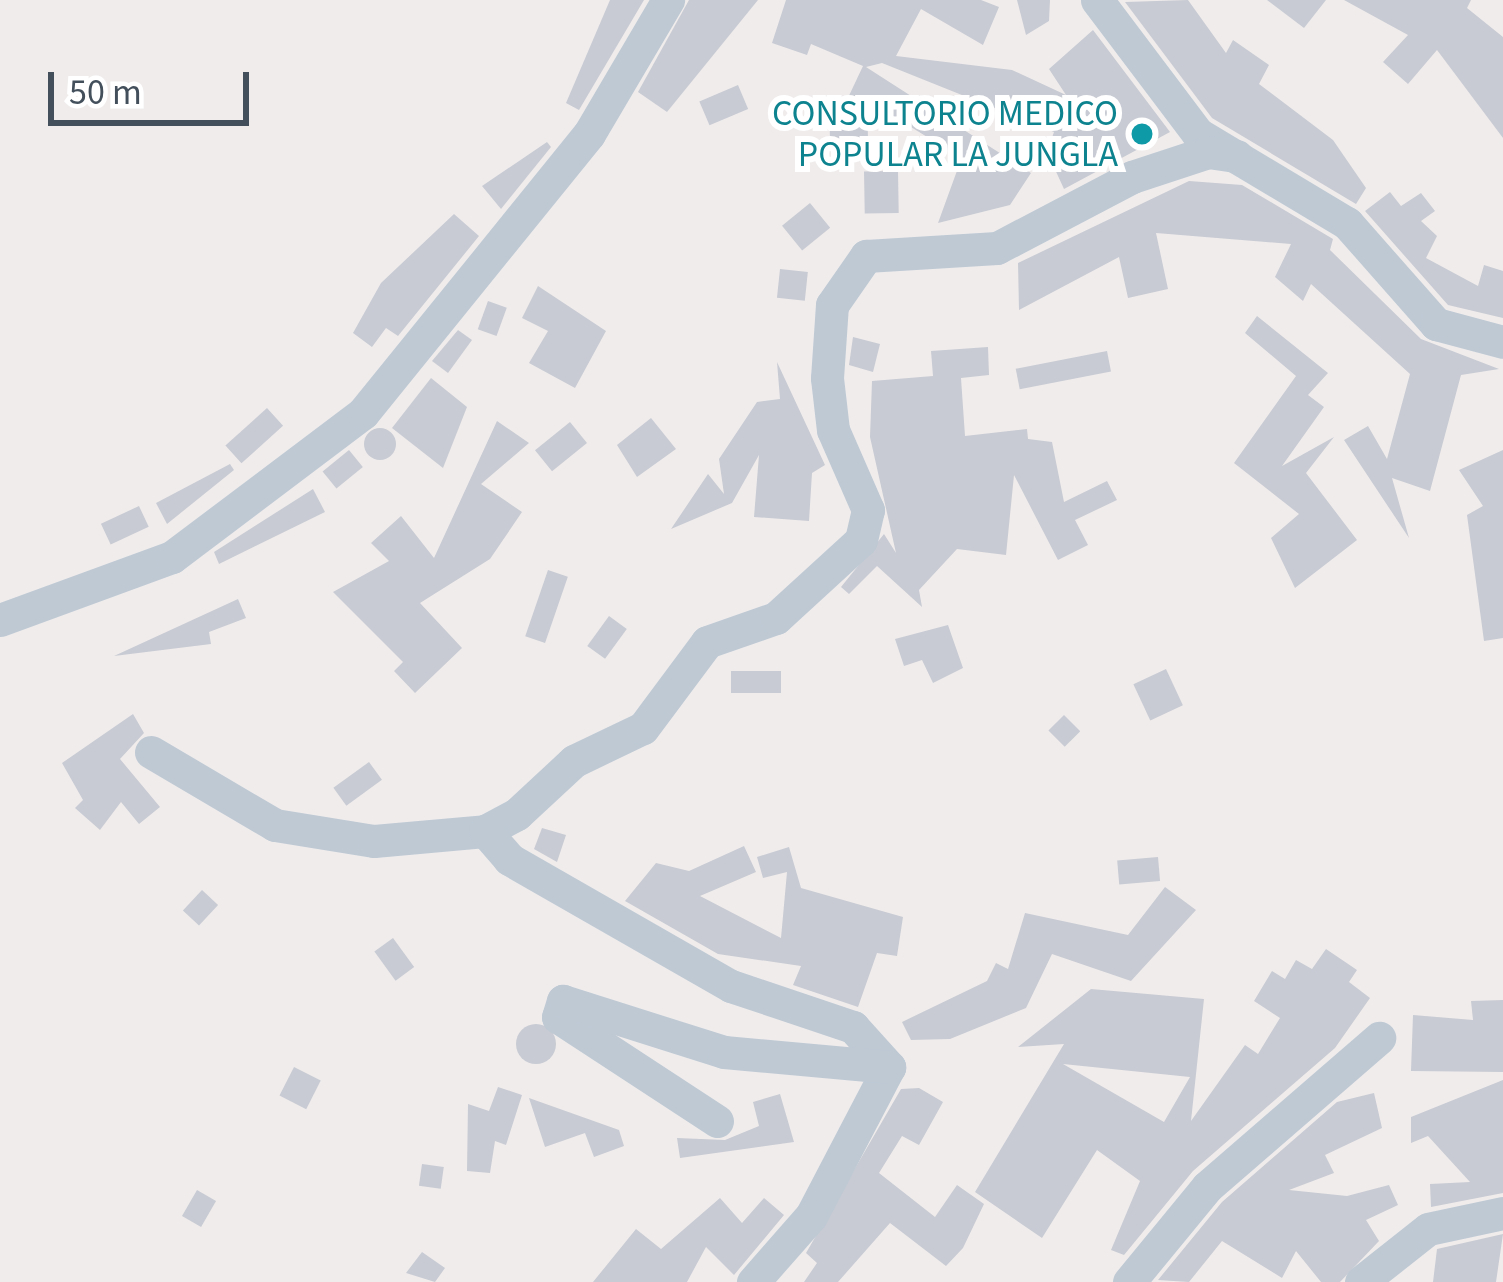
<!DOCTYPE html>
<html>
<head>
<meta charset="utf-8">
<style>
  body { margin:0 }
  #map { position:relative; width:1503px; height:1282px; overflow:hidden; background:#f0ecec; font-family:"Source Sans 3",sans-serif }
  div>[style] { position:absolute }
  .building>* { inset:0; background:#c8cbd3; transform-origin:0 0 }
  .round { border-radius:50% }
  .minor>* { height:33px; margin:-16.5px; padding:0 16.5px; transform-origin:16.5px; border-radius:16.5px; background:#bec9d4 }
  .dots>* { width:33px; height:33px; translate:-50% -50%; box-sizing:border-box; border:6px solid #fff; border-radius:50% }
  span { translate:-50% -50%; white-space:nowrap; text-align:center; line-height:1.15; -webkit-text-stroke:12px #fff; paint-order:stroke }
  .culture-label { font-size:36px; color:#0d838f }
  .right { translate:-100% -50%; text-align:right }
  .scale { position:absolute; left:48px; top:72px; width:201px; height:54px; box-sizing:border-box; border:6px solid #43505c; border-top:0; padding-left:15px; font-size:36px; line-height:42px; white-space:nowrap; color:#43505c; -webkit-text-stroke:9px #fff; paint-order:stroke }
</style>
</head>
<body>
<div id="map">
  <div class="building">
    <div style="clip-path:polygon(610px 0,644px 0,579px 110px,566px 103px)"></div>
    <div style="clip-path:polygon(689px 0,758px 0,667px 112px,638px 92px)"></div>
    <div style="clip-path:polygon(786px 0,981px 0,999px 7px,983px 45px,921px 9px,896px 56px,1012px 70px,1066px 95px,1049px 69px,1093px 30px,1170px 132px,1064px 189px,1047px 152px,1054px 132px,882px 63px,866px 67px,1031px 173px,1010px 205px,938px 223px,958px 168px,976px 167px,867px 100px,868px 139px,830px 139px,829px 103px,846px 102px,863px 66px,811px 44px,807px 55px,772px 43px)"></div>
    <div style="clip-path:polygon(1017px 0,1050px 0,1049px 21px,1026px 35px)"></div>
    <div style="clip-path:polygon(1188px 0,1226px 53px,1233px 40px,1269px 65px,1259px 84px,1333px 140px,1366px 188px,1356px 204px,1212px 118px,1125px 2px)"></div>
    <div style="clip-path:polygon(1267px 0,1326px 0,1304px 28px)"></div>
    <div style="clip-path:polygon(1344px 0,1471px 0,1467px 8px,1503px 37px,1503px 138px,1437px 50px,1408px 84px,1383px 62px,1408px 35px)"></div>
    <div style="left:738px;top:85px;width:26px;height:42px;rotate:67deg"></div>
    <div style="clip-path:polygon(547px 142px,551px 147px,501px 209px,482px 186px)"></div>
    <div style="left:898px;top:171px;width:42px;height:34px;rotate:89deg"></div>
    <div style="clip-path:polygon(1189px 181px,1242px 185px,1333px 239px,1330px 250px,1421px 339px,1499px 369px,1461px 375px,1430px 491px,1392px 478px,1409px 538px,1344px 440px,1368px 426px,1387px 459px,1410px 374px,1311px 284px,1303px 301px,1275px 277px,1291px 244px,1156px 233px,1168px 289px,1128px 298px,1119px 257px,1019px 310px,1018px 263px)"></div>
    <div style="clip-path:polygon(1390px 192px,1401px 206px,1421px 193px,1435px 211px,1421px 221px,1437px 236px,1426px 258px,1478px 286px,1484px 265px,1503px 271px,1503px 318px,1448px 305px,1365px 211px)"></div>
    <div style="left:810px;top:203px;width:32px;height:36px;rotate:51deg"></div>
    <div style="clip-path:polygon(454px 214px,479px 236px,398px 336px,386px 328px,372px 347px,353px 333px,381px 283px)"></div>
    <div style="left:780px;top:269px;width:28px;height:29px;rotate:6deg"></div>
    <div style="clip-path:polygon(538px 286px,606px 331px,575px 388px,529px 363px,548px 331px,522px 318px)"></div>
    <div style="left:488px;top:301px;width:20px;height:30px;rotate:20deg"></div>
    <div style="clip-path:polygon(1257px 316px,1328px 373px,1308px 395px,1324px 407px,1282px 466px,1334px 437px,1306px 473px,1357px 540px,1295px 588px,1271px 538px,1299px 514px,1234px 463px,1296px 376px,1245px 333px)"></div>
    <div style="clip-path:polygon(458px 330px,472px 340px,448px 373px,432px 361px)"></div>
    <div style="clip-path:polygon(853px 337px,880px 344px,873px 372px,849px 365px)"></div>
    <div style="clip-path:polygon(988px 347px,989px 375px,961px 378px,965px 436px,1027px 429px,1028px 439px,1052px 442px,1064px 502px,1107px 481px,1117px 500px,1075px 520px,1088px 545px,1058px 560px,1014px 475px,1006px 555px,957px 549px,919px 590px,922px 607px,877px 566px,849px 594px,841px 587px,884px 534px,896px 553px,870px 437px,872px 381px,933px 376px,931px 351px)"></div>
    <div style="left:1107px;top:351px;width:21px;height:93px;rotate:79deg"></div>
    <div style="clip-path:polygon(777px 362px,825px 465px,812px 473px,809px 521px,754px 517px,759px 455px,732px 503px,671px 529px,708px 474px,724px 494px,719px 459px,757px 402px,780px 399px)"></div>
    <div style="clip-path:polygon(431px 378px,467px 407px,443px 468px,392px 428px)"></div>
    <div style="left:267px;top:408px;width:24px;height:56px;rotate:48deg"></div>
    <div style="clip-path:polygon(651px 418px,676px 449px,637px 477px,617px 445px)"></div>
    <div style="clip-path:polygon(497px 421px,529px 443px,481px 484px,522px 512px,490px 559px,420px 603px,462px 648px,415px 693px,394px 671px,403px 662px,333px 592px,389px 561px,371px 543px,401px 516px,434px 558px)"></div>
    <div style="left:570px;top:422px;width:27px;height:45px;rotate:51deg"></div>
    <div class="round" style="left:364px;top:428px;width:32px;height:32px"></div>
    <div style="left:349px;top:450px;width:22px;height:34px;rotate:51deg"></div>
    <div style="clip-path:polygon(1503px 450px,1503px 638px,1484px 641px,1467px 515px,1483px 506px,1459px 470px)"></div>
    <div style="clip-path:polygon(230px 464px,234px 470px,167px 524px,156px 503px)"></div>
    <div style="clip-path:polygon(313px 489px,325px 512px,219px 564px,214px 552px)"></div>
    <div style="left:139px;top:506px;width:23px;height:42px;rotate:65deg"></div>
    <div style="left:548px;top:570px;width:21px;height:70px;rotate:19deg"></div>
    <div style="clip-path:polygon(238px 599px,246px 618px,209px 632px,211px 644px,114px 656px)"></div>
    <div style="left:609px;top:616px;width:22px;height:37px;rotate:36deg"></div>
    <div style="clip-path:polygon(948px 625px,963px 668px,933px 683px,922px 660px,904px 666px,895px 639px)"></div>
    <div style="left:1166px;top:669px;width:40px;height:36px;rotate:65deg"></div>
    <div style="left:781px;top:671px;width:22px;height:50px;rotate:90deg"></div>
    <div style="clip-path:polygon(133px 714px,144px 733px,120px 759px,160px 807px,139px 824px,121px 802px,100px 830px,75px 808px,83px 800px,62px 763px)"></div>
    <div style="left:1064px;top:715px;width:23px;height:22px;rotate:45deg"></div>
    <div style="left:369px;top:762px;width:22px;height:44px;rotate:54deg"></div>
    <div style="clip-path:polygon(542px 828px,566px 835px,557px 862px,534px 849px)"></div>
    <div style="clip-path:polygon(744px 846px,756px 872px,700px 896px,781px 938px,787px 872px,763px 878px,757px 857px,789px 847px,801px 888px,903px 917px,897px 956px,877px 953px,858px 1007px,793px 985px,801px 966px,718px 954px,625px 901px,656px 863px,689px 871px)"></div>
    <div style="left:1158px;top:857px;width:24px;height:41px;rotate:85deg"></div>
    <div style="clip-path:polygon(1165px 887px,1196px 910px,1131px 981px,1052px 954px,1026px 1008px,950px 1039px,911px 1040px,902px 1022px,987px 981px,996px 963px,1008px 969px,1025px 913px,1128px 935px)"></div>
    <div style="left:202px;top:890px;width:22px;height:28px;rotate:43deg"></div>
    <div style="left:393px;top:938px;width:36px;height:23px;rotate:54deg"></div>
    <div style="clip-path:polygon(evenodd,1326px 949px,1357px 970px,1349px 982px,1370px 998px,1335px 1048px,1193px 1171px,1124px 1255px,1111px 1250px,1140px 1181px,1097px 1150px,1042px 1238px,975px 1192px,1064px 1044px,1018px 1047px,1091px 989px,1204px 999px,1191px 1121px,1245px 1045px,1258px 1054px,1280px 1018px,1254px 1001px,1272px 971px,1285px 979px,1296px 960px,1312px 969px,1326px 949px,1063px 1064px,1190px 1077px,1164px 1122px,1063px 1064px)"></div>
    <div style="clip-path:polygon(1503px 1000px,1503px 1072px,1411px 1071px,1413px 1015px,1473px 1020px,1471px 1001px)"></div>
    <div class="round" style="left:516px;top:1024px;width:40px;height:40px"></div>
    <div style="left:294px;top:1067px;width:30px;height:32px;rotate:27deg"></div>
    <div style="clip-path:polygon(1503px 1080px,1503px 1193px,1431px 1207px,1430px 1184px,1470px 1182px,1428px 1136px,1411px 1143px,1411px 1117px)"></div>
    <div style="clip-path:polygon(498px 1087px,522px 1095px,506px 1145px,495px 1141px,490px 1173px,467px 1171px,468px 1104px,489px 1111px)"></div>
    <div style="clip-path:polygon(919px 1088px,943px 1102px,919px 1145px,902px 1136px,879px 1173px,935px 1217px,957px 1185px,984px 1204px,963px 1248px,946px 1266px,890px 1223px,838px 1282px,804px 1282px,817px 1263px,806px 1253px,901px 1089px)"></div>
    <div style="clip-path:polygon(1374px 1093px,1382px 1128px,1325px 1155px,1334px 1173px,1289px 1190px,1347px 1196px,1389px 1185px,1398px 1205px,1366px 1220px,1379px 1241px,1340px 1282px,1321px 1282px,1296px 1251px,1282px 1278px,1222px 1241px,1189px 1282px,1158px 1280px,1222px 1202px,1337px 1102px)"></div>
    <div style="clip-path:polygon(780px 1094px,794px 1142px,680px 1158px,677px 1138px,725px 1140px,759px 1126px,753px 1102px)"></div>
    <div style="clip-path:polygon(529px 1098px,619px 1130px,624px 1146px,594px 1157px,585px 1133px,545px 1147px)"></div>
    <div style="left:422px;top:1164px;width:22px;height:22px;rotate:8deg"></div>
    <div style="left:197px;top:1190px;width:22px;height:30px;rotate:30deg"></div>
    <div style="clip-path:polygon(720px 1198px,742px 1223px,764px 1198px,784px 1215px,734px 1275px,706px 1247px,687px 1282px,593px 1282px,636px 1229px,661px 1249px)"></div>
    <div style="clip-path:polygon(1503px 1234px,1496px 1282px,1433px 1282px,1437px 1249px)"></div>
    <div style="clip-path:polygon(422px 1252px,445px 1268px,435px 1282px,406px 1273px)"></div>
  </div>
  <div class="minor">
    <div style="left:1097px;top:0;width:168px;rotate:53deg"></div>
    <div style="left:1198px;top:134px;width:174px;rotate:30.9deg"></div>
    <div style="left:1347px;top:223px;width:135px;rotate:48.6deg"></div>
    <div style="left:1436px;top:324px;width:69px;rotate:15deg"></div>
    <div style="left:0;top:620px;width:183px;rotate:-20.1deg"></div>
    <div style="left:172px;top:557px;width:239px;rotate:-37deg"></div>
    <div style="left:363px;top:413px;width:359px;rotate:-51deg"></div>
    <div style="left:589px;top:134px;width:156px;rotate:-59.5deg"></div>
    <div style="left:151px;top:752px;width:144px;rotate:30.5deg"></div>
    <div style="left:275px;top:825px;width:100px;rotate:9.2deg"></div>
    <div style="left:374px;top:841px;width:111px;rotate:-5.1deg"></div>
    <div style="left:485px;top:831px;width:36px;rotate:-28deg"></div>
    <div style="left:517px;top:814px;width:78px;rotate:-42.9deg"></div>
    <div style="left:574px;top:761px;width:76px;rotate:-25.6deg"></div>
    <div style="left:643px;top:728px;width:107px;rotate:-53.3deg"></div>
    <div style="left:707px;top:642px;width:73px;rotate:-19.2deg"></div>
    <div style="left:776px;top:618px;width:115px;rotate:-42.5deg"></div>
    <div style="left:861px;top:540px;width:31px;rotate:-77deg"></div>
    <div style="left:868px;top:510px;width:87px;rotate:-113.6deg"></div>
    <div style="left:833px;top:430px;width:52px;rotate:-96.6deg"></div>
    <div style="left:827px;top:378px;width:73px;rotate:-86.1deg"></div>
    <div style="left:832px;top:305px;width:60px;rotate:-55.2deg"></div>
    <div style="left:866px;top:256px;width:131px;rotate:-3.5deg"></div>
    <div style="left:997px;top:248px;width:153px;rotate:-27.7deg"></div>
    <div style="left:1132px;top:177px;width:80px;rotate:-18.2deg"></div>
    <div style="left:1208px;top:152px;width:29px;rotate:8deg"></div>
    <div style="left:485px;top:831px;width:37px;rotate:49deg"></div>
    <div style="left:509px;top:859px;width:256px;rotate:29.8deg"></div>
    <div style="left:731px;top:986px;width:129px;rotate:18.6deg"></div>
    <div style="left:853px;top:1027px;width:54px;rotate:48deg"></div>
    <div style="left:889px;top:1067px;width:168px;rotate:117.6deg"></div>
    <div style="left:811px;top:1216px;width:88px;rotate:131.3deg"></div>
    <div style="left:717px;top:1121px;width:190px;rotate:-146.8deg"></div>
    <div style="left:558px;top:1017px;width:17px;rotate:-73deg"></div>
    <div style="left:563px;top:1001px;width:169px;rotate:17.6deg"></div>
    <div style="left:724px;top:1052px;width:166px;rotate:5.2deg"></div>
    <div style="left:1129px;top:1282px;width:123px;rotate:-50.6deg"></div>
    <div style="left:1207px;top:1187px;width:228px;rotate:-40.9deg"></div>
    <div style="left:1361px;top:1282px;width:85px;rotate:-38.3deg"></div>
    <div style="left:1428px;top:1229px;width:77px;rotate:-12deg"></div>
  </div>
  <div class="dots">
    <div style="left:1142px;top:134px;background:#0f9aa8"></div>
  </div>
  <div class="culture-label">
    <span class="right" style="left:1118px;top:134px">CONSULTORIO MEDICO<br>POPULAR LA JUNGLA</span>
  </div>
  <div class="scale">50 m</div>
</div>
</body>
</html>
